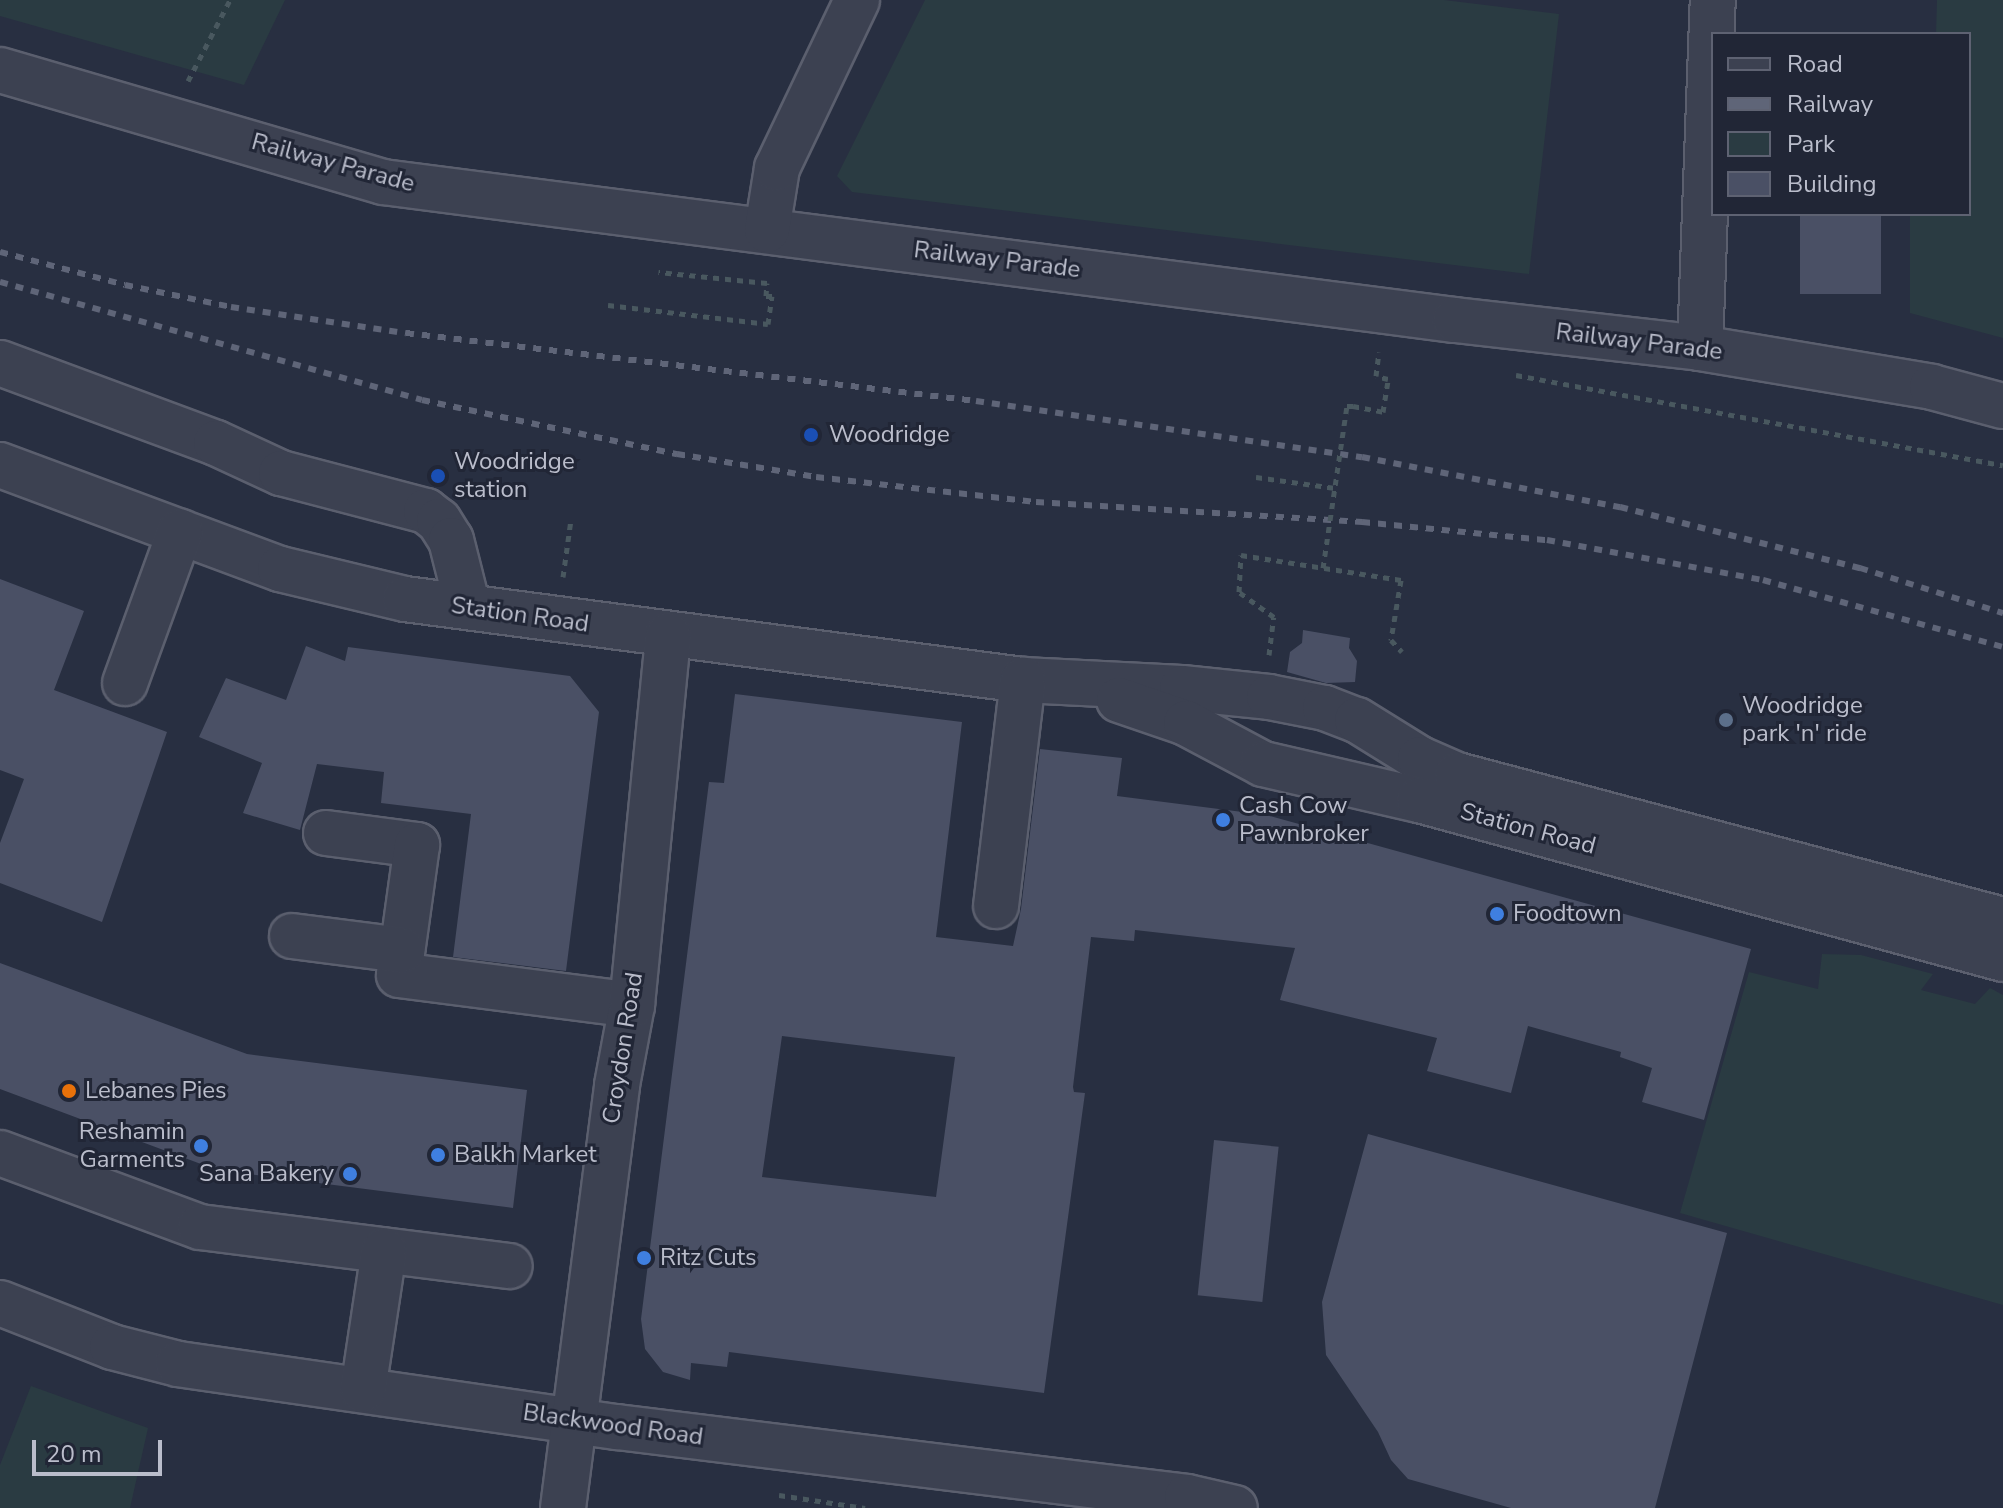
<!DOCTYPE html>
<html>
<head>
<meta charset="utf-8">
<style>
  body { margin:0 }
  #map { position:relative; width:2003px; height:1508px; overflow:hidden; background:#282f41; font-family:"Nunito Sans",sans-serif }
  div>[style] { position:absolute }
  .green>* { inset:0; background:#2a3b42 }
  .building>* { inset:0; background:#4a5065; transform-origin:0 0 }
  .path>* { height:5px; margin-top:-2.5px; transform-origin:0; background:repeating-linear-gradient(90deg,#49585f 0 6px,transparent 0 12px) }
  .roads { filter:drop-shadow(2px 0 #5b5f6e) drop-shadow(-2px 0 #5b5f6e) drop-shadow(0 2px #5b5f6e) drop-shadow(0 -2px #5b5f6e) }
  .minor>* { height:44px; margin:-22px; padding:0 22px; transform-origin:22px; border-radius:22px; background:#3c4151 }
  .rail>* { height:6px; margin-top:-3px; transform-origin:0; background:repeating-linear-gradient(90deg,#5f6578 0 8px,transparent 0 16px) }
  .path-bridge>* { height:5px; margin-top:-2.5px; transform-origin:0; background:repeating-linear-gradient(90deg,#49585f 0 6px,transparent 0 12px) }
  .dots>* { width:22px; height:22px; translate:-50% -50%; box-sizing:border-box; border:4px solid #212636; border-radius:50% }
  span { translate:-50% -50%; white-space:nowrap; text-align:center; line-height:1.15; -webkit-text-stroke:6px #212636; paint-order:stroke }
  .street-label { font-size:24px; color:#babdcb }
  .poi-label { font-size:24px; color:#babdcb }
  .left { translate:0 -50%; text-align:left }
  .right { translate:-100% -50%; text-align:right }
  .legend { position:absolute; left:1711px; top:32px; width:260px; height:184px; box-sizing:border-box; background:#212636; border:2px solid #5e6272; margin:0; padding:10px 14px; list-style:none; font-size:24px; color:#babdcb }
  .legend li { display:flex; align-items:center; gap:16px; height:40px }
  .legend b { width:40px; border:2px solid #5e6272 }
  .scale { position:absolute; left:32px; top:1440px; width:130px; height:36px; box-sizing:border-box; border:4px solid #babdcb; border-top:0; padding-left:10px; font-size:24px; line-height:28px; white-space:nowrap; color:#babdcb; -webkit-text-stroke:6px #212636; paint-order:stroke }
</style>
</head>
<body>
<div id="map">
  <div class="green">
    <div style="clip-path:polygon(0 0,285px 0,244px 85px,0 16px)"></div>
    <div style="clip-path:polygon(925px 0,1444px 0,1559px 14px,1529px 274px,852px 192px,837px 176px)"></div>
    <div style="clip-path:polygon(1937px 0,2003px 0,2003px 338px,1910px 313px,1910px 214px,1969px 214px,1969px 34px,1936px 34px)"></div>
    <div style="clip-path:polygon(1822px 954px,1861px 955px,1933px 974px,1921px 990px,1975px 1004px,1990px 988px,2003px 995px,2003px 1305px,1680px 1213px,1749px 972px,1818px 989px)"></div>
    <div style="clip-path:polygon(31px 1386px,148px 1428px,130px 1508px,0 1508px,0 1465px)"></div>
  </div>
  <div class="building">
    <div style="left:1800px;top:214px;width:81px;height:80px"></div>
    <div style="clip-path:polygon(0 579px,84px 611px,54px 690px,167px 732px,102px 922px,0 883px,0 843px,24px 779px,0 770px)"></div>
    <div style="clip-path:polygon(1303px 630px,1350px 638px,1349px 648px,1357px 661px,1355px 682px,1326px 683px,1287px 672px,1290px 652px,1302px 643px)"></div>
    <div style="clip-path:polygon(306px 646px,345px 661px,348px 647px,570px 676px,599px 712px,566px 971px,453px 957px,471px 814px,381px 803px,384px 772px,317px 764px,300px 830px,243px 813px,262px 763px,199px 737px,226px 678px,286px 700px)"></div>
    <div style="clip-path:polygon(evenodd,735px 694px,962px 722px,936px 937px,1013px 946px,1021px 909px,1040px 749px,1122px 758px,1117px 796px,1266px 815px,1751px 949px,1704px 1120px,1642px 1102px,1652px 1068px,1620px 1057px,1621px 1052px,1528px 1026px,1511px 1093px,1427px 1071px,1437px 1038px,1280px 1000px,1295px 948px,1135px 930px,1134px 941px,1091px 937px,1073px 1087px,1074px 1092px,1085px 1093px,1044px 1393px,729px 1352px,727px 1367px,691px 1363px,690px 1380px,663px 1372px,645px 1349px,641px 1319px,709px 782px,724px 783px,735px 694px,782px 1036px,955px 1057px,936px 1197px,762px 1177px,782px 1036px)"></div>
    <div style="clip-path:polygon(0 963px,247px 1054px,527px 1090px,513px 1208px,217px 1170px,0 1089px)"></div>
    <div style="clip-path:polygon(1368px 1134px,1727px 1233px,1655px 1508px,1511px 1508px,1408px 1479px,1391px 1460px,1378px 1432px,1326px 1355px,1322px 1302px)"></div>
    <div style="left:1214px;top:1140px;width:65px;height:156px;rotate:6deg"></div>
  </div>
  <div class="path">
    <div style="left:188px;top:81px;width:91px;rotate:-62.6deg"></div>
    <div style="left:608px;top:305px;width:161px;rotate:6.8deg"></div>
    <div style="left:768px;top:324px;width:28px;rotate:-82deg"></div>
    <div style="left:772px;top:296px;width:6px;rotate:180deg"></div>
    <div style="left:766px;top:296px;width:13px;rotate:-86deg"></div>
    <div style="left:767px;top:283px;width:109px;rotate:-174.2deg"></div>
    <div style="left:1516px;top:375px;width:495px;rotate:10.5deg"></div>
    <div style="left:1353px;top:406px;width:31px;rotate:11deg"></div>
    <div style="left:1383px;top:412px;width:33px;rotate:-81deg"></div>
    <div style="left:1388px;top:379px;width:12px;rotate:-166deg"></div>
    <div style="left:1376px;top:376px;width:24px;rotate:-83deg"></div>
    <div style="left:1256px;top:477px;width:80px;rotate:7.9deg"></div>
    <div style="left:563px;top:577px;width:59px;rotate:-82.1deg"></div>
    <div style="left:1269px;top:655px;width:38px;rotate:-83deg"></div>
    <div style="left:1274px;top:617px;width:43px;rotate:-144.5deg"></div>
    <div style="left:1239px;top:592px;width:37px;rotate:-87deg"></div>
    <div style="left:1241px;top:555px;width:162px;rotate:8.9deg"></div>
    <div style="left:1401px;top:580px;width:61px;rotate:99.5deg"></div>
    <div style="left:1391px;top:640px;width:16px;rotate:47deg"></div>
    <div style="left:779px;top:1495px;width:87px;rotate:8.6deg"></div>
  </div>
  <div class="roads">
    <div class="minor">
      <div style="left:0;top:70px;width:399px;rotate:16.3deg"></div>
      <div style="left:383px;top:182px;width:1081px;rotate:7.34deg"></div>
      <div style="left:1455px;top:320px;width:247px;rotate:6.5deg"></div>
      <div style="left:1700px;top:348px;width:235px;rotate:9.5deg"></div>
      <div style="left:1932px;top:387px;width:73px;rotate:15deg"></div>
      <div style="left:767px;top:230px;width:63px;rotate:-80.8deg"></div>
      <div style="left:777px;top:168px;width:186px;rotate:-64.5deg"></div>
      <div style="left:1700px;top:348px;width:348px;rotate:-87.9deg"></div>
      <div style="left:0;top:363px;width:230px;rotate:20.3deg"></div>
      <div style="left:216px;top:443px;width:72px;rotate:24.8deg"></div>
      <div style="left:281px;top:473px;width:150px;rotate:14.7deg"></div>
      <div style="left:426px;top:511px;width:16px;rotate:38deg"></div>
      <div style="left:439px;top:521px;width:22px;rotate:58deg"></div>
      <div style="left:451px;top:540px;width:69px;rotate:75.8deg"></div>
      <div style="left:0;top:465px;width:299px;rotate:20.4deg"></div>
      <div style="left:280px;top:569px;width:129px;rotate:13.5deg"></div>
      <div style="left:405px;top:599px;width:623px;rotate:7.47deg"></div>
      <div style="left:1023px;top:680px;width:159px;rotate:2.9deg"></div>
      <div style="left:1182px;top:688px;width:87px;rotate:5.9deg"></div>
      <div style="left:1269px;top:697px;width:57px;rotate:11.1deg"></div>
      <div style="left:1325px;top:708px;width:34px;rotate:21deg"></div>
      <div style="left:1357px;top:720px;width:74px;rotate:31.8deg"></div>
      <div style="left:1420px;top:759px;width:40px;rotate:23.4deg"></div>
      <div style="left:1457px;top:775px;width:565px;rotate:14.87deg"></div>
      <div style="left:125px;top:683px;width:161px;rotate:-70deg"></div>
      <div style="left:1119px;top:700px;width:71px;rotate:18.9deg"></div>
      <div style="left:1186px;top:723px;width:87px;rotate:28deg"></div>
      <div style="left:1263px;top:764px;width:160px;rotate:13deg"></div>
      <div style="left:1419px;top:800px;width:605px;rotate:15.23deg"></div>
      <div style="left:326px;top:833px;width:92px;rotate:7.5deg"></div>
      <div style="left:417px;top:845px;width:131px;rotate:97.9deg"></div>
      <div style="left:399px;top:975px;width:235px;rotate:7.3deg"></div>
      <div style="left:996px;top:906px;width:228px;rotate:-83.2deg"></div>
      <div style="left:292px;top:936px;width:111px;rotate:7.3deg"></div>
      <div style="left:0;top:1153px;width:213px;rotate:20.3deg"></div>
      <div style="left:200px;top:1227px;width:312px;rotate:7.2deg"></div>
      <div style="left:0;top:1303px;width:120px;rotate:21.4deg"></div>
      <div style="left:112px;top:1347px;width:68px;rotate:14.4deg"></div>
      <div style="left:178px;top:1364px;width:443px;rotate:8.2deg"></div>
      <div style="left:617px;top:1427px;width:574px;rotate:7deg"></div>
      <div style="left:1187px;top:1497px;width:49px;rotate:12.9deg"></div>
      <div style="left:363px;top:1390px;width:141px;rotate:-81.4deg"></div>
      <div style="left:563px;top:1508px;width:426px;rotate:-82.7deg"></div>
      <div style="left:617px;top:1085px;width:81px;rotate:-79.4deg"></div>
      <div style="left:632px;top:1005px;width:372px;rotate:-84.4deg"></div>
    </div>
  </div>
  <div class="rail">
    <div style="left:0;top:252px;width:129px;rotate:14.8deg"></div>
    <div style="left:125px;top:285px;width:108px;rotate:11.7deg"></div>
    <div style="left:231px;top:307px;width:177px;rotate:8.5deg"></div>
    <div style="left:406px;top:333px;width:574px;rotate:6.8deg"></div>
    <div style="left:976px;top:401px;width:390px;rotate:8.3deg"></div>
    <div style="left:1362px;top:457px;width:263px;rotate:11deg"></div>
    <div style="left:1620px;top:507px;width:248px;rotate:14.3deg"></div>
    <div style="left:1860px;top:568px;width:150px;rotate:17.5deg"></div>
    <div style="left:0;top:282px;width:438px;rotate:15.6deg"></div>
    <div style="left:422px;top:400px;width:261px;rotate:12deg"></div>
    <div style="left:677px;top:454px;width:141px;rotate:9.4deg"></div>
    <div style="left:816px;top:477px;width:221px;rotate:6.5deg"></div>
    <div style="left:1036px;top:502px;width:327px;rotate:3.5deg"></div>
    <div style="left:1362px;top:522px;width:186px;rotate:5.6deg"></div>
    <div style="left:1547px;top:540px;width:220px;rotate:10.5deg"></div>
    <div style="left:1763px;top:580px;width:249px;rotate:15.6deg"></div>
  </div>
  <div class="path-bridge">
    <div style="left:1323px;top:568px;width:164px;rotate:-81.6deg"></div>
    <div style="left:1347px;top:406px;width:6px"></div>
  </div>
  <div class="dots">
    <div style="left:811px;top:435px;background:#1a4fb4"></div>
    <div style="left:438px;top:476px;background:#1a4fb4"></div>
    <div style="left:1726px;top:720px;background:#5c6f8a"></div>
    <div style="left:1223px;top:820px;background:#3f7fe0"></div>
    <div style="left:1497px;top:914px;background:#3f7fe0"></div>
    <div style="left:69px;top:1091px;background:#e8710a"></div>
    <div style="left:201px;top:1146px;background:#3f7fe0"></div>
    <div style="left:438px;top:1155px;background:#3f7fe0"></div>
    <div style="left:350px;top:1174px;background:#3f7fe0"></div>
    <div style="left:644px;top:1258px;background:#3f7fe0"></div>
  </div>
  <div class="street-label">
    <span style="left:333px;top:163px;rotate:15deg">Railway Parade</span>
    <span style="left:997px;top:260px;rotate:7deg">Railway Parade</span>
    <span style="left:1639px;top:342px;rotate:7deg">Railway Parade</span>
    <span style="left:520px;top:615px;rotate:8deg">Station Road</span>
    <span style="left:1528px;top:829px;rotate:15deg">Station Road</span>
    <span style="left:623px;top:1048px;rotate:-81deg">Croydon Road</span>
    <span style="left:613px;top:1425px;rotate:8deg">Blackwood Road</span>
  </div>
  <div class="poi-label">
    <span class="left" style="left:829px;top:435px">Woodridge</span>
    <span class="left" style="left:454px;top:476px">Woodridge<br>station</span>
    <span class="left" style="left:1742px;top:720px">Woodridge<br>park 'n' ride</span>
    <span class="left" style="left:1239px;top:820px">Cash Cow<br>Pawnbroker</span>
    <span class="left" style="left:1513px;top:914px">Foodtown</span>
    <span class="left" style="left:85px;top:1091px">Lebanes Pies</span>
    <span class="right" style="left:185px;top:1146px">Reshamin<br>Garments</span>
    <span class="left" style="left:454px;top:1155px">Balkh Market</span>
    <span class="right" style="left:334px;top:1174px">Sana Bakery</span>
    <span class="left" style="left:660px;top:1258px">Ritz Cuts</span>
  </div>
  <ul class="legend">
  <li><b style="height:10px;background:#3c4151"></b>Road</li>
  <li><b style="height:10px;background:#5f6578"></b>Railway</li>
  <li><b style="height:22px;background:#2a3b42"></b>Park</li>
  <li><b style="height:22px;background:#4a5065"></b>Building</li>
  </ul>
  <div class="scale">20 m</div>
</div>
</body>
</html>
